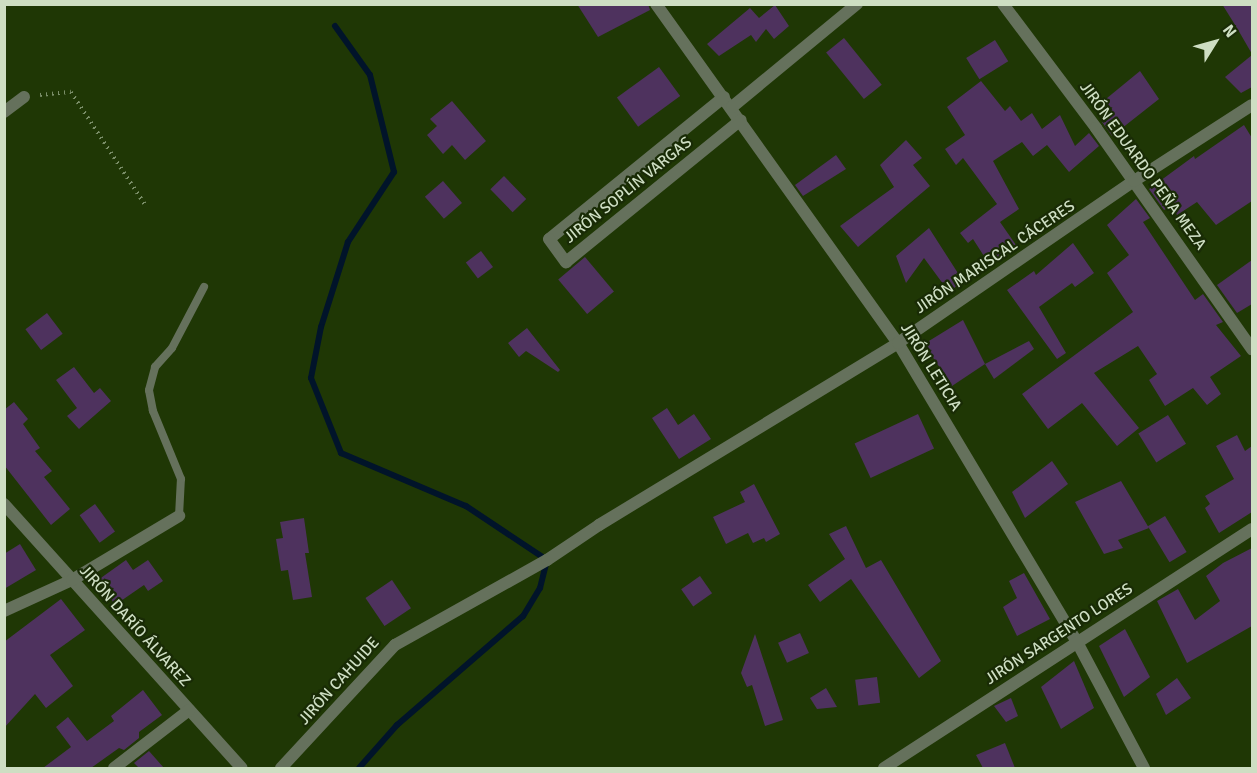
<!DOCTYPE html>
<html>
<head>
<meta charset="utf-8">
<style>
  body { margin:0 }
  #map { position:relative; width:1257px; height:773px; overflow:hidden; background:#1f3705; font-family:Signika,sans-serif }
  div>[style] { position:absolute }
  .stream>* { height:6px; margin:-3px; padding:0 3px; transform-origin:3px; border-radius:3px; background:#01142a }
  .building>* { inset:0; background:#4e325e; transform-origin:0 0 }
  .path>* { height:4px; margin-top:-2px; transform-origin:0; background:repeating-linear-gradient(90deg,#7a8e68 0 1.5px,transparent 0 6px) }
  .service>* { height:8px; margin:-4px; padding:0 4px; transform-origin:4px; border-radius:4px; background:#65715c }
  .minor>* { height:12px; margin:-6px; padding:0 6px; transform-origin:6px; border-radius:6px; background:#65715c }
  span { translate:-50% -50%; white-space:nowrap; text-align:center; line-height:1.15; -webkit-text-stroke:4.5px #192b06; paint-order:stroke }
  .street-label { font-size:16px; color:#cedec3 }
  .frame { position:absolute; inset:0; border:6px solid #cedec3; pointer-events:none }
  .north { position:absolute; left:1185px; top:12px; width:60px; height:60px; -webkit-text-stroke:4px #192b06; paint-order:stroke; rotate:53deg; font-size:16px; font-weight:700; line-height:24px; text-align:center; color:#cedec3 }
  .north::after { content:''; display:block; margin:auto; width:21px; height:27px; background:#cedec3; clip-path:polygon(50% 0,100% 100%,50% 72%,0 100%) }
</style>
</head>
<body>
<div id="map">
  <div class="stream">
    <div style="left:335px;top:26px;width:60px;rotate:54.5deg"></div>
    <div style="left:370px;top:75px;width:100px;rotate:76.1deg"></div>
    <div style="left:394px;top:172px;width:84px;rotate:123.3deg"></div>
    <div style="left:348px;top:242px;width:89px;rotate:107.6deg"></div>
    <div style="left:321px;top:327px;width:52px;rotate:101.1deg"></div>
    <div style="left:311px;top:378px;width:81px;rotate:68.2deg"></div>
    <div style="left:341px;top:453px;width:136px;rotate:23deg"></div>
    <div style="left:466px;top:506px;width:97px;rotate:33.7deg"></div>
    <div style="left:547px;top:560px;width:29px;rotate:104deg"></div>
    <div style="left:540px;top:588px;width:33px;rotate:121deg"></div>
    <div style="left:523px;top:616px;width:167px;rotate:139.1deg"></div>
    <div style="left:397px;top:725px;width:57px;rotate:131.5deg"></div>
  </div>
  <div class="building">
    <div style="clip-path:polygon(577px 4px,648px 4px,650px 10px,598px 37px)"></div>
    <div style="clip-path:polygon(1222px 4px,1252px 4px,1252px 54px,1237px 28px)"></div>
    <div style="clip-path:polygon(775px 5px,789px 26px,774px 39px,766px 29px,756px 42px,751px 35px,719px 56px,707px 44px,750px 8px,759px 18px)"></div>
    <div style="left:844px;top:38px;width:60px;height:23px;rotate:51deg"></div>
    <div style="left:995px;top:40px;width:25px;height:34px;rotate:58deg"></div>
    <div style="clip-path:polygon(1252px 55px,1252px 87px,1241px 93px,1225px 77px)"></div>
    <div style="left:659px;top:67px;width:36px;height:52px;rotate:54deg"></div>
    <div style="clip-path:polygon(1140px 71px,1159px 99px,1112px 136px,1102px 122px,1108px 117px,1101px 103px)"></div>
    <div style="clip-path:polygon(981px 81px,1005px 111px,1010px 106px,1021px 121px,1032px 113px,1042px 129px,1060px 115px,1075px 146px,1089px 133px,1099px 146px,1069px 172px,1047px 145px,1033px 156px,1022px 142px,993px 161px,1019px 209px,1000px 222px,1016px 245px,989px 264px,973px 239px,968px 243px,960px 233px,997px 204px,963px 158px,956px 165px,945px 149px,965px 135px,947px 107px)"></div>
    <div style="clip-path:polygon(452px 101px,486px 141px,465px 160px,452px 145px,443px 154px,427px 135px,437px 126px,430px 119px)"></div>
    <div style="clip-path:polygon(1244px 125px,1252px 138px,1252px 201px,1216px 225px,1197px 202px,1177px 215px,1172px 206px,1164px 210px,1149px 189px,1194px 156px,1195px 159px)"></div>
    <div style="clip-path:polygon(906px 140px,922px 158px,913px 165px,930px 186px,858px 247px,840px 226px,894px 187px,880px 165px)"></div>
    <div style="clip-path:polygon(836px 155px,846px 169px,803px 196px,795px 185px)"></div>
    <div style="left:504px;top:176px;width:32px;height:19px;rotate:46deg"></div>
    <div style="left:443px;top:181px;width:29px;height:24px;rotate:49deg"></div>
    <div style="clip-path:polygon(1136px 199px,1150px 218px,1143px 222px,1195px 300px,1203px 294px,1223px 322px,1216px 325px,1241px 356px,1210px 377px,1221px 394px,1207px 405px,1193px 388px,1165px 406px,1149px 380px,1157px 374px,1138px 346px,1094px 373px,1139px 428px,1117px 446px,1082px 403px,1048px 429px,1022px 394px,1133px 312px,1107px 273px,1129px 255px,1107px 225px)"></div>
    <div style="clip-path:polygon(929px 228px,963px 281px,949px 292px,924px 258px,906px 283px,896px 256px)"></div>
    <div style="clip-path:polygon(1073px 243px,1094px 273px,1075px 287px,1072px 283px,1039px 307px,1066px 353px,1057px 359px,1007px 290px,1034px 271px,1036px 275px)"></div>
    <div style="left:481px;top:251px;width:20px;height:19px;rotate:53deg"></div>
    <div style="left:585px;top:257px;width:45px;height:35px;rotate:50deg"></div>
    <div style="clip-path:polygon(1252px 260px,1252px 304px,1237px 313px,1217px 285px)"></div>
    <div style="left:47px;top:313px;width:26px;height:27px;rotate:53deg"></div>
    <div style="clip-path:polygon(963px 320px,985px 364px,952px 386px,924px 344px)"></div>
    <div style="clip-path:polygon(527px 328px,560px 370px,558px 372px,526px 351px,519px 357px,508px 343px)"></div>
    <div style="clip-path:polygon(1029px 341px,1034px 349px,994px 379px,985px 364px)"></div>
    <div style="clip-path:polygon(74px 367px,94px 393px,100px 388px,111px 401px,79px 429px,67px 416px,77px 408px,56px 380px)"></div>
    <div style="clip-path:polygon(14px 402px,28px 419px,23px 424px,40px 448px,35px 451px,52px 471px,44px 477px,70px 509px,51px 525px,4px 465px,4px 410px)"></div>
    <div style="clip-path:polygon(667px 408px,678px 425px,694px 414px,711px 439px,679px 459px,652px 418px)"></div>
    <div style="left:918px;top:414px;width:38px;height:70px;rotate:65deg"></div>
    <div style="left:1168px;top:415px;width:34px;height:35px;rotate:58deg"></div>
    <div style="clip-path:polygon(1237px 435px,1245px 451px,1252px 446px,1252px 512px,1219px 533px,1205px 508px,1210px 504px,1205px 496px,1234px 479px,1216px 446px)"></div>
    <div style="clip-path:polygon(1052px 461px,1068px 484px,1025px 518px,1012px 492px)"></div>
    <div style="clip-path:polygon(1121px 481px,1149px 528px,1118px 540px,1123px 548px,1104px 554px,1075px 502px)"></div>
    <div style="clip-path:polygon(754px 484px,780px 534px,766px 542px,764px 538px,753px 543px,748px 533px,726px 544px,713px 517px,745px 502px,740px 492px)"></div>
    <div style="left:95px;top:504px;width:34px;height:19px;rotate:54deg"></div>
    <div style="left:1165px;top:516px;width:42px;height:20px;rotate:59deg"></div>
    <div style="clip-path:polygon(304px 518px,309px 553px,305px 553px,312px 597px,293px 600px,288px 570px,281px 571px,276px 539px,283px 538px,280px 522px)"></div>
    <div style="clip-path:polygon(846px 526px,866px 568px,881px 560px,941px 661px,919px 678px,851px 579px,820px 602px,808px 585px,845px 559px,829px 534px)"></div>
    <div style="clip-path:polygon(20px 544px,36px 570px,4px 589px,4px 554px)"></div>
    <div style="clip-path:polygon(1252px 548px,1252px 626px,1187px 663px,1157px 601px,1178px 589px,1195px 620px,1220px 601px,1206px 576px,1223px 563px)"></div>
    <div style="clip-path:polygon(126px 560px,133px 570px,148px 560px,163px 581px,148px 591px,144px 585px,115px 605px,98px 580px)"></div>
    <div style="clip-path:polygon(1024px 573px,1050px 619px,1017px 636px,1003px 607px,1017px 598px,1009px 581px)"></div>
    <div style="left:700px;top:576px;width:21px;height:23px;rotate:55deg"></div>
    <div style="left:392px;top:580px;width:34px;height:32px;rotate:56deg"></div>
    <div style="clip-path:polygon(61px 599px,85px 630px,50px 655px,73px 686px,46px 708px,35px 694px,4px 728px,4px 642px)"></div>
    <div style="clip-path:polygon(1125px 629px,1150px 677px,1124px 697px,1099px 646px)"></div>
    <div style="left:800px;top:633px;width:22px;height:24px;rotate:66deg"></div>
    <div style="clip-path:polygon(755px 634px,783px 720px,765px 726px,752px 685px,747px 687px,741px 673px)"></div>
    <div style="clip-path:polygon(1074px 661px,1094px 708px,1061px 729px,1041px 687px)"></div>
    <div style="left:877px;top:677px;width:26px;height:22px;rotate:83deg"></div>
    <div style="clip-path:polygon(1177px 678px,1191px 698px,1166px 715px,1156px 694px)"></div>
    <div style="clip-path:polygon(826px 688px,837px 707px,817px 709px,810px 698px)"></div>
    <div style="clip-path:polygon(143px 690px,162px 715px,139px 732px,139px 738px,124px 750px,119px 748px,91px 768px,43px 768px,71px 747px,56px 727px,68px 717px,87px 741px,114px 721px,111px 716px)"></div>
    <div style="clip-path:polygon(1011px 698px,1018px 716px,1006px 722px,994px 706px)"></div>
    <div style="clip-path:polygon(1005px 743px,1015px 768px,983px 768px,976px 755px)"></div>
    <div style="clip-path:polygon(149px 751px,164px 768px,139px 768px,134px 763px)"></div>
  </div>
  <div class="path">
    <div style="left:40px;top:95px;width:31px;rotate:-6deg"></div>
    <div style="left:71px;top:92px;width:136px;rotate:56.7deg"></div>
  </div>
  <div class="service">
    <div style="left:179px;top:516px;width:37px;rotate:-87deg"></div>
    <div style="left:181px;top:479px;width:74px;rotate:-112.4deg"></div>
    <div style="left:153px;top:411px;width:21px;rotate:-101deg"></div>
    <div style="left:149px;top:390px;width:24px;rotate:-75deg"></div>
    <div style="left:155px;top:367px;width:25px;rotate:-48deg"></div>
    <div style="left:172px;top:348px;width:69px;rotate:-62.3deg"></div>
  </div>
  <div class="minor">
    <div style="left:656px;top:4px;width:417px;rotate:54.5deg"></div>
    <div style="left:898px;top:343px;width:348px;rotate:59.1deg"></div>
    <div style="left:1077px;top:642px;width:143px;rotate:62deg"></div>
    <div style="left:1003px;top:4px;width:155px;rotate:53.1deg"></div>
    <div style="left:1096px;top:128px;width:271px;rotate:54.8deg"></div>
    <div style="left:724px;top:97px;width:225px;rotate:140.9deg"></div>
    <div style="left:549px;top:239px;width:29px;rotate:54deg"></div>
    <div style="left:566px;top:262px;width:225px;rotate:-39.1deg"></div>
    <div style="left:732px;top:107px;width:162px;rotate:-39.5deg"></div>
    <div style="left:4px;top:112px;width:25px;rotate:-37deg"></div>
    <div style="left:4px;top:504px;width:355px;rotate:48deg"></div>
    <div style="left:4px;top:611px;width:75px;rotate:-24.5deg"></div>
    <div style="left:72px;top:580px;width:125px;rotate:-30.9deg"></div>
    <div style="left:114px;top:768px;width:95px;rotate:-37.7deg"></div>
    <div style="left:281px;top:768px;width:168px;rotate:-47.2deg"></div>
    <div style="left:395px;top:645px;width:174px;rotate:-29.2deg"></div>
    <div style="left:547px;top:560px;width:63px;rotate:-33.9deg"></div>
    <div style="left:599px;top:525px;width:350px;rotate:-31.3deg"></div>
    <div style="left:898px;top:343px;width:286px;rotate:-34.5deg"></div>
    <div style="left:1134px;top:181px;width:140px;rotate:-32.8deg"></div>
    <div style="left:884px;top:768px;width:439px;rotate:-33deg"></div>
  </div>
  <div class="street-label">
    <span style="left:1143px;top:166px;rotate:54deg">JIRÓN EDUARDO PEÑA MEZA</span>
    <span style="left:628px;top:190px;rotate:-39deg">JIRÓN SOPLÍN VARGAS</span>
    <span style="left:995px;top:257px;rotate:-34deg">JIRÓN MARISCAL CÁCERES</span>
    <span style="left:931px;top:367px;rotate:58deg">JIRÓN LETICIA</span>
    <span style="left:135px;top:626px;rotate:48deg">JIRÓN DARÍO ÁLVAREZ</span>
    <span style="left:1059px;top:634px;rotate:-33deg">JIRÓN SARGENTO LORES</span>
    <span style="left:339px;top:681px;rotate:-48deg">JIRÓN CAHUIDE</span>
  </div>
  <div class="frame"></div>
  <div class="north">N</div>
</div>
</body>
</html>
